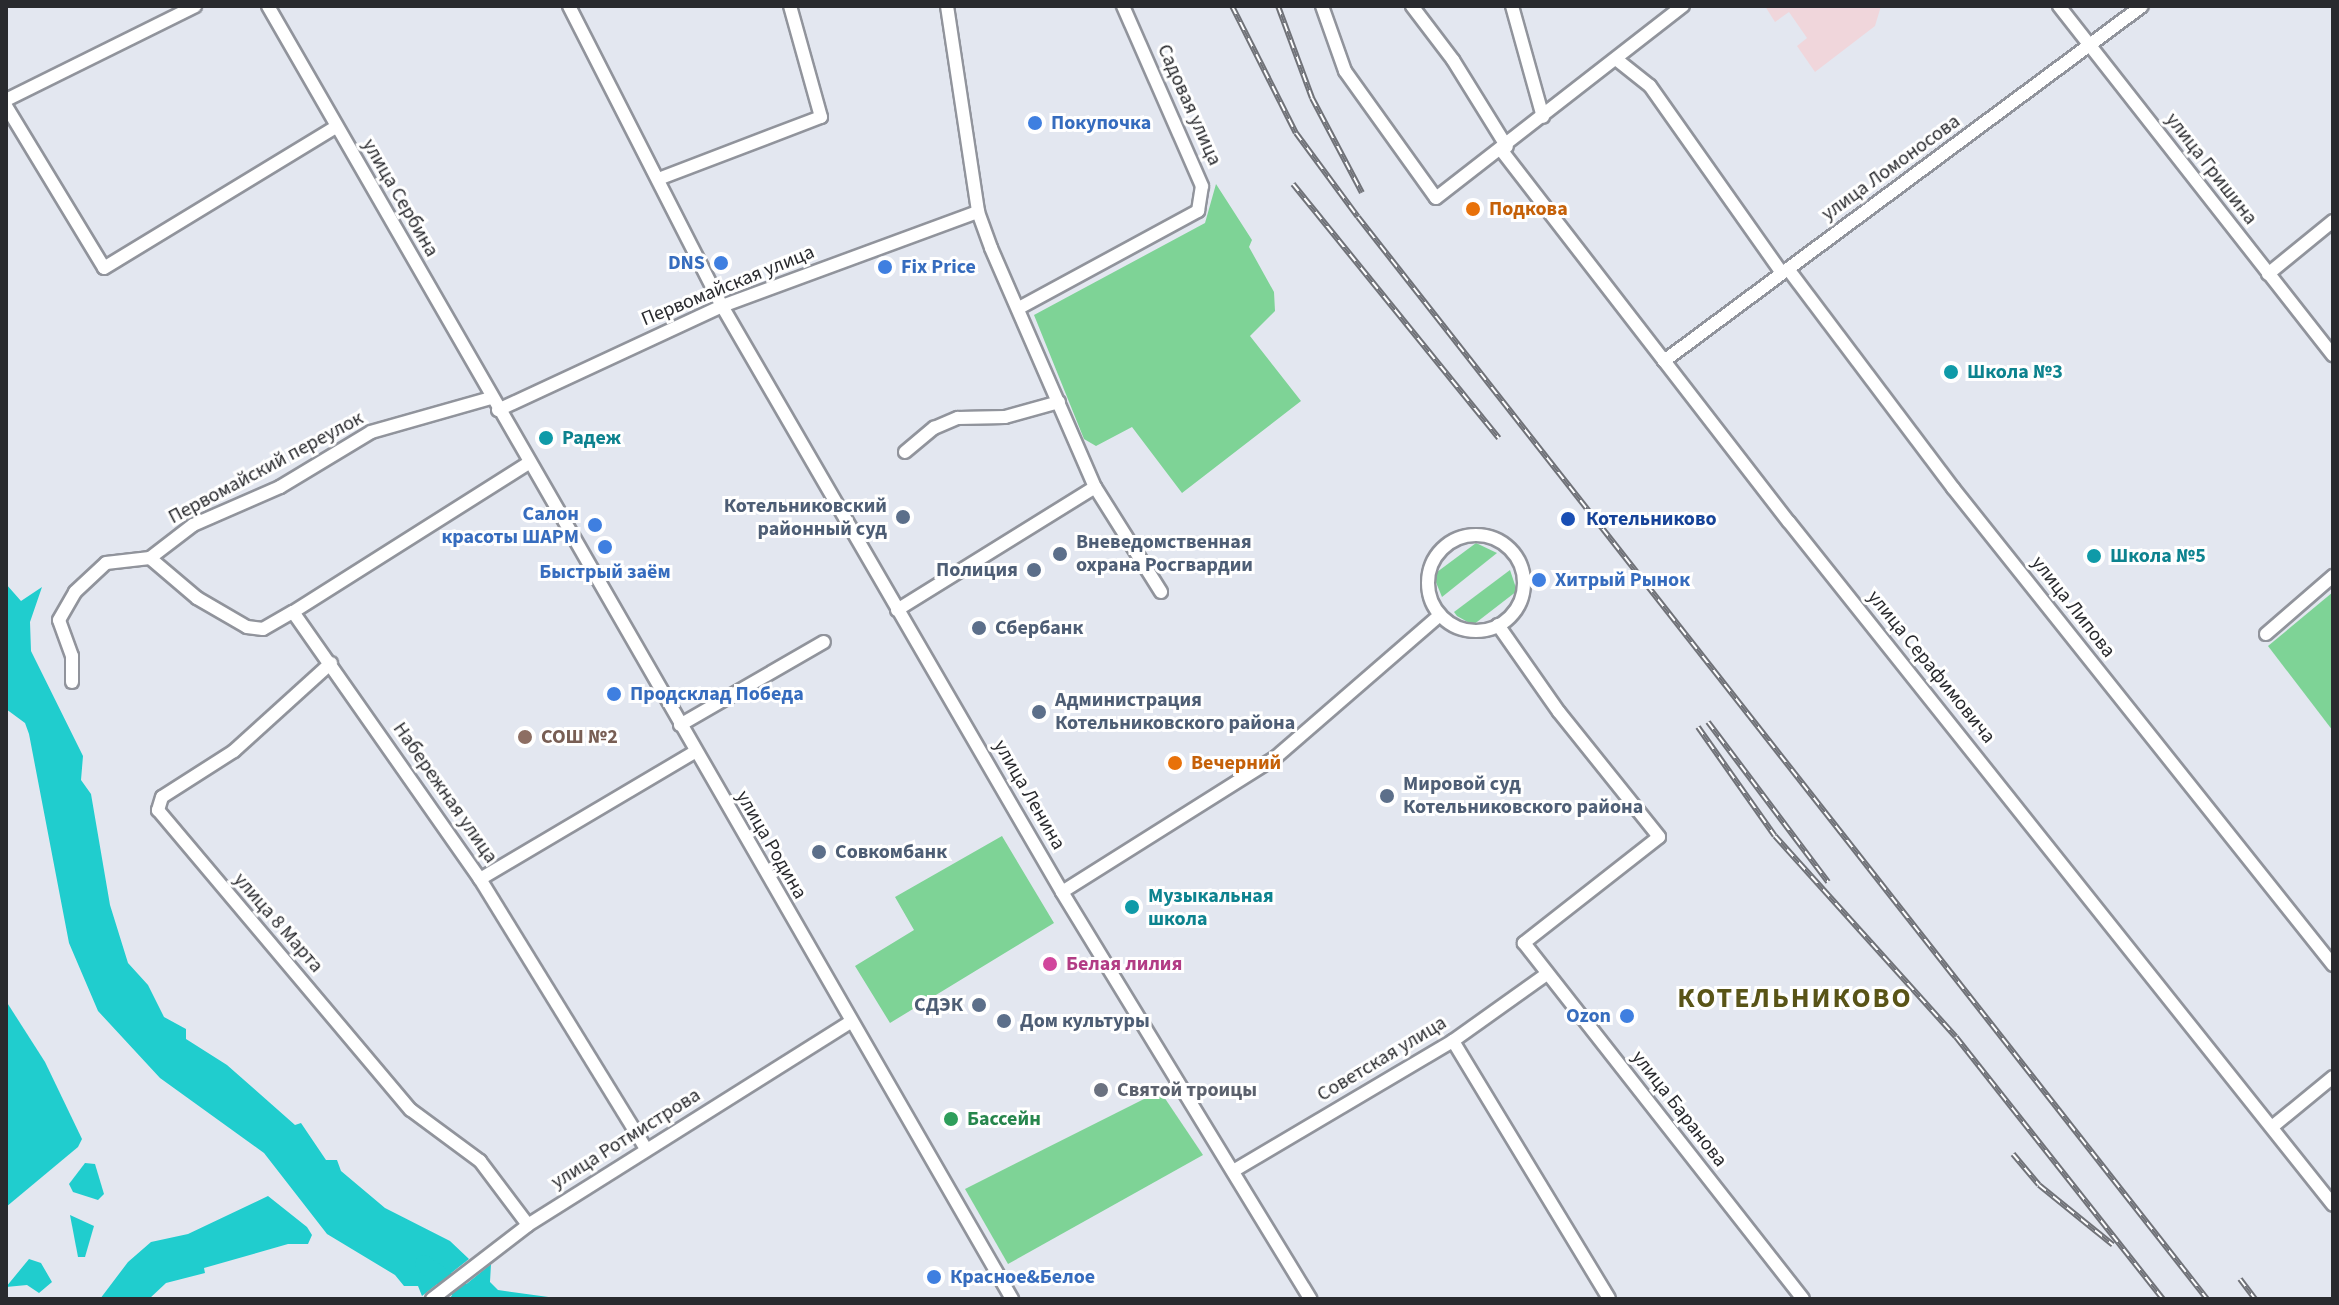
<!DOCTYPE html>
<html>
<head>
<meta charset="utf-8">
<style>
  body { margin:0 }
  #map { position:relative; width:2339px; height:1305px; overflow:hidden; background:#e3e7f0; font-family:"Source Sans 3",sans-serif }
  div>[style] { position:absolute }
  .education>* { inset:0; background:#f0d6db }
  .green>* { inset:0; background:#7ed396 }
  .water>* { inset:0; background:#20cdce }
  .river>* { height:18px; margin:-9px; padding:0 9px; transform-origin:9px; border-radius:9px; background:#20cdce }
  .roads { filter:drop-shadow(2px 0 #91949c) drop-shadow(-2px 0 #91949c) drop-shadow(0 2px #91949c) drop-shadow(0 -2px #91949c) }
  .minor>* { height:12px; margin:-6px; padding:0 6px; transform-origin:6px; border-radius:6px; background:#fff }
  .minor>.ring { margin:-6px; padding:0; box-sizing:content-box; background:none; border:12px solid #fff; border-radius:50% }
  .rail>* { height:6px; margin-top:-3px; transform-origin:0; background:repeating-linear-gradient(90deg,#fff 0 9px,#707278 0 18px); box-sizing:border-box; border-block:2px solid #707278 }
  .dots>* { width:22px; height:22px; translate:-50% -50%; box-sizing:border-box; border:4px solid #fff; border-radius:50% }
  span { translate:-50% -50%; white-space:nowrap; text-align:center; line-height:1.15; -webkit-text-stroke:6px #fff; paint-order:stroke }
  .street-label { font-size:20px; color:#292a2e }
  .shop-label { font-size:20px; color:#366cbe; font-weight:700 }
  .left { translate:0 -50%; text-align:left }
  .right { translate:-100% -50%; text-align:right }
  .food-label { font-size:20px; color:#c56008; font-weight:700 }
  .culture-label { font-size:20px; color:#0d838f; font-weight:700 }
  .service-label { font-size:20px; color:#4e5e75; font-weight:700 }
  .transit-label { font-size:20px; color:#164399; font-weight:700 }
  .education-label { font-size:20px; color:#785e54; font-weight:700 }
  .hotel-label { font-size:20px; color:#b23c85; font-weight:700 }
  .worship-label { font-size:20px; color:#5b616d; font-weight:700 }
  .leisure-label { font-size:20px; color:#27864d; font-weight:700 }
  .district-label { font-size:28px; color:#595417; font-weight:700; letter-spacing:2px }
  .frame { position:absolute; inset:0; border:8px solid #292a2e; pointer-events:none }
</style>
</head>
<body>
<div id="map">
  <div class="education">
    <div style="clip-path:polygon(1765px 6px,1881px 6px,1875px 26px,1815px 72px,1797px 46px,1807px 38px,1789px 12px,1775px 22px)"></div>
  </div>
  <div class="green">
    <div style="clip-path:polygon(1216px 184px,1252px 240px,1249px 247px,1274px 292px,1275px 311px,1250px 336px,1301px 401px,1182px 493px,1132px 427px,1096px 446px,1084px 439px,1034px 315px,1205px 223px)"></div>
    <div style="clip-path:polygon(1476px 543px,1497px 553px,1442px 597px,1433px 575px)"></div>
    <div style="clip-path:polygon(1510px 570px,1517px 591px,1473px 625px,1457px 616px,1454px 612px)"></div>
    <div style="clip-path:polygon(2333px 592px,2333px 731px,2268px 646px)"></div>
    <div style="clip-path:polygon(1002px 836px,1054px 923px,890px 1023px,855px 966px,914px 930px,895px 897px)"></div>
    <div style="clip-path:polygon(1160px 1091px,1203px 1155px,1008px 1264px,965px 1189px)"></div>
  </div>
  <div class="water">
    <div style="clip-path:polygon(6px 584px,21px 601px,42px 587px,30px 622px,31px 651px,83px 756px,81px 780px,91px 794px,110px 905px,128px 963px,148px 985px,164px 1017px,186px 1029px,186px 1039px,227px 1065px,295px 1125px,301px 1123px,326px 1160px,337px 1160px,341px 1171px,385px 1208px,450px 1241px,469px 1259px,422px 1296px,418px 1286px,404px 1286px,395px 1275px,327px 1234px,264px 1153px,160px 1078px,98px 1011px,69px 943px,29px 734px,25px 723px,6px 709px)"></div>
    <div style="clip-path:polygon(6px 1001px,45px 1062px,82px 1139px,78px 1147px,6px 1207px)"></div>
    <div style="clip-path:polygon(85px 1163px,95px 1164px,104px 1194px,98px 1200px,73px 1192px,69px 1184px)"></div>
    <div style="clip-path:polygon(268px 1196px,307px 1227px,312px 1235px,308px 1244px,288px 1244px,204px 1268px,205px 1273px,166px 1283px,149px 1299px,100px 1299px,128px 1262px,151px 1242px,188px 1234px)"></div>
    <div style="clip-path:polygon(70px 1215px,94px 1226px,85px 1257px,78px 1257px)"></div>
    <div style="clip-path:polygon(29px 1259px,41px 1263px,52px 1282px,39px 1293px,27px 1285px,6px 1287px)"></div>
    <div style="clip-path:polygon(491px 1264px,490px 1282px,498px 1290px,563px 1299px,448px 1299px)"></div>
  </div>
  <div class="river">
    <div style="left:424px;top:1264px;width:59px;rotate:36.1deg"></div>
  </div>
  <div class="roads">
    <div class="minor">
      <div style="left:268px;top:6px;width:1492px;rotate:60.08deg"></div>
      <div style="left:569px;top:6px;width:337px;rotate:63deg"></div>
      <div style="left:722px;top:306px;width:677px;rotate:59.88deg"></div>
      <div style="left:1062px;top:892px;width:477px;rotate:58.6deg"></div>
      <div style="left:947px;top:6px;width:208px;rotate:81.4deg"></div>
      <div style="left:978px;top:212px;width:38px;rotate:70deg"></div>
      <div style="left:991px;top:248px;width:261px;rotate:66.5deg"></div>
      <div style="left:1095px;top:487px;width:124px;rotate:57.8deg"></div>
      <div style="left:1322px;top:6px;width:69px;rotate:70.5deg"></div>
      <div style="left:1345px;top:71px;width:156px;rotate:54.4deg"></div>
      <div style="left:1436px;top:198px;width:313px;rotate:-37.9deg"></div>
      <div style="left:1412px;top:6px;width:68px;rotate:52.8deg"></div>
      <div style="left:1453px;top:60px;width:102px;rotate:58.2deg"></div>
      <div style="left:1512px;top:6px;width:115px;rotate:74.4deg"></div>
      <div style="left:2059px;top:6px;width:444px;rotate:51.9deg"></div>
      <div style="left:1616px;top:59px;width:43px;rotate:38.5deg"></div>
      <div style="left:1650px;top:86px;width:229px;rotate:54.8deg"></div>
      <div style="left:6px;top:100px;width:211px;rotate:-26.4deg"></div>
      <div style="left:6px;top:106px;width:189px;rotate:58.8deg"></div>
      <div style="left:104px;top:268px;width:271px;rotate:-31.3deg"></div>
      <div style="left:1502px;top:151px;width:469px;rotate:52.3deg"></div>
      <div style="left:1789px;top:522px;width:873px;rotate:51.46deg"></div>
      <div style="left:661px;top:178px;width:171px;rotate:-20.9deg"></div>
      <div style="left:821px;top:117px;width:115px;rotate:-105.6deg"></div>
      <div style="left:1788px;top:269px;width:274px;rotate:53deg"></div>
      <div style="left:1953px;top:488px;width:610px;rotate:51.46deg"></div>
      <div style="left:2268px;top:274px;width:84px;rotate:-39.2deg"></div>
      <div style="left:1019px;top:308px;width:204px;rotate:-28.5deg"></div>
      <div style="left:1198px;top:211px;width:25px;rotate:-81deg"></div>
      <div style="left:1202px;top:186px;width:197px;rotate:-113.7deg"></div>
      <div style="left:1664px;top:361px;width:595px;rotate:-36.6deg"></div>
      <div style="left:498px;top:410px;width:247px;rotate:-24.9deg"></div>
      <div style="left:722px;top:306px;width:273px;rotate:-20.2deg"></div>
      <div style="left:905px;top:452px;width:38px;rotate:-40deg"></div>
      <div style="left:934px;top:428px;width:26px;rotate:-23deg"></div>
      <div style="left:958px;top:418px;width:47px;rotate:-1.2deg"></div>
      <div style="left:1005px;top:417px;width:56px;rotate:-15.5deg"></div>
      <div class="ring" style="left:1428px;top:535px;width:84px;height:84px"></div>
      <div style="left:150px;top:558px;width:62px;rotate:40.4deg"></div>
      <div style="left:197px;top:598px;width:58px;rotate:30.1deg"></div>
      <div style="left:247px;top:627px;width:16px;rotate:7deg"></div>
      <div style="left:263px;top:629px;width:34px;rotate:-30deg"></div>
      <div style="left:293px;top:612px;width:326px;rotate:55deg"></div>
      <div style="left:480px;top:879px;width:317px;rotate:58.4deg"></div>
      <div style="left:897px;top:610px;width:233px;rotate:-31.8deg"></div>
      <div style="left:293px;top:612px;width:279px;rotate:-32.3deg"></div>
      <div style="left:1498px;top:625px;width:106px;rotate:55deg"></div>
      <div style="left:1559px;top:712px;width:160px;rotate:51.3deg"></div>
      <div style="left:1659px;top:837px;width:172px;rotate:141.9deg"></div>
      <div style="left:1524px;top:943px;width:452px;rotate:51.9deg"></div>
      <div style="left:2266px;top:634px;width:89px;rotate:-40.9deg"></div>
      <div style="left:331px;top:663px;width:131px;rotate:137.8deg"></div>
      <div style="left:234px;top:751px;width:85px;rotate:147.4deg"></div>
      <div style="left:162px;top:797px;width:14px;rotate:107deg"></div>
      <div style="left:158px;top:810px;width:392px;rotate:49.9deg"></div>
      <div style="left:411px;top:1110px;width:86px;rotate:36.5deg"></div>
      <div style="left:480px;top:1161px;width:80px;rotate:53.1deg"></div>
      <div style="left:72px;top:682px;width:26px;rotate:-90deg"></div>
      <div style="left:72px;top:656px;width:38px;rotate:-110deg"></div>
      <div style="left:59px;top:620px;width:32px;rotate:-60deg"></div>
      <div style="left:75px;top:592px;width:42px;rotate:-43.1deg"></div>
      <div style="left:106px;top:563px;width:44px;rotate:-6.5deg"></div>
      <div style="left:150px;top:558px;width:54px;rotate:-37.5deg"></div>
      <div style="left:193px;top:525px;width:95px;rotate:-23.6deg"></div>
      <div style="left:280px;top:487px;width:106px;rotate:-31.1deg"></div>
      <div style="left:371px;top:432px;width:125px;rotate:-15.8deg"></div>
      <div style="left:680px;top:725px;width:166px;rotate:-30deg"></div>
      <div style="left:480px;top:879px;width:250px;rotate:-30.6deg"></div>
      <div style="left:1062px;top:892px;width:253px;rotate:-32.2deg"></div>
      <div style="left:1276px;top:757px;width:217px;rotate:-40.9deg"></div>
      <div style="left:1453px;top:1041px;width:301px;rotate:58.8deg"></div>
      <div style="left:2272px;top:1127px;width:79px;rotate:-39.3deg"></div>
      <div style="left:1233px;top:1171px;width:256px;rotate:-30.6deg"></div>
      <div style="left:1453px;top:1041px;width:115px;rotate:-35.5deg"></div>
      <div style="left:432px;top:1299px;width:121px;rotate:-37.6deg"></div>
      <div style="left:528px;top:1225px;width:379px;rotate:-32.2deg"></div>
    </div>
  </div>
  <div class="rail">
    <div style="left:1232px;top:6px;width:142px;rotate:63.3deg"></div>
    <div style="left:1296px;top:133px;width:104px;rotate:53.6deg"></div>
    <div style="left:1358px;top:217px;width:1375px;rotate:51.88deg"></div>
    <div style="left:1278px;top:6px;width:98px;rotate:69.7deg"></div>
    <div style="left:1312px;top:98px;width:107px;rotate:62.2deg"></div>
    <div style="left:1293px;top:184px;width:327px;rotate:51deg"></div>
    <div style="left:1708px;top:722px;width:200px;rotate:53.1deg"></div>
    <div style="left:1698px;top:727px;width:133px;rotate:54.8deg"></div>
    <div style="left:1775px;top:836px;width:270px;rotate:48deg"></div>
    <div style="left:1956px;top:1037px;width:334px;rotate:51.7deg"></div>
    <div style="left:2013px;top:1154px;width:40px;rotate:50deg"></div>
    <div style="left:2039px;top:1185px;width:95px;rotate:39deg"></div>
    <div style="left:2240px;top:1279px;width:25px;rotate:53deg"></div>
  </div>
  <div class="dots">
    <div style="left:1035px;top:123px;background:#3f7fe0"></div>
    <div style="left:1473px;top:209px;background:#e8710a"></div>
    <div style="left:721px;top:263px;background:#3f7fe0"></div>
    <div style="left:885px;top:267px;background:#3f7fe0"></div>
    <div style="left:1951px;top:372px;background:#0f9aa8"></div>
    <div style="left:546px;top:438px;background:#0f9aa8"></div>
    <div style="left:903px;top:517px;background:#5c6f8a"></div>
    <div style="left:1568px;top:519px;background:#1a4fb4"></div>
    <div style="left:595px;top:525px;background:#3f7fe0"></div>
    <div style="left:605px;top:547px;background:#3f7fe0"></div>
    <div style="left:1060px;top:554px;background:#5c6f8a"></div>
    <div style="left:2094px;top:556px;background:#0f9aa8"></div>
    <div style="left:1034px;top:570px;background:#5c6f8a"></div>
    <div style="left:1539px;top:580px;background:#3f7fe0"></div>
    <div style="left:979px;top:628px;background:#5c6f8a"></div>
    <div style="left:614px;top:694px;background:#3f7fe0"></div>
    <div style="left:1039px;top:712px;background:#5c6f8a"></div>
    <div style="left:525px;top:737px;background:#8d6e63"></div>
    <div style="left:1175px;top:763px;background:#e8710a"></div>
    <div style="left:1387px;top:796px;background:#5c6f8a"></div>
    <div style="left:819px;top:852px;background:#5c6f8a"></div>
    <div style="left:1132px;top:907px;background:#0f9aa8"></div>
    <div style="left:1050px;top:964px;background:#d1479c"></div>
    <div style="left:979px;top:1005px;background:#5c6f8a"></div>
    <div style="left:1627px;top:1016px;background:#3f7fe0"></div>
    <div style="left:1004px;top:1021px;background:#5c6f8a"></div>
    <div style="left:1101px;top:1090px;background:#6b7280"></div>
    <div style="left:951px;top:1119px;background:#2e9e5b"></div>
    <div style="left:934px;top:1277px;background:#3f7fe0"></div>
  </div>
  <div class="street-label">
    <span style="left:1189px;top:105px;rotate:66deg">Садовая улица</span>
    <span style="left:1891px;top:168px;rotate:-36deg">улица Ломоносова</span>
    <span style="left:2211px;top:169px;rotate:52deg">улица Гришина</span>
    <span style="left:400px;top:198px;rotate:60deg">улица Сербина</span>
    <span style="left:728px;top:286px;rotate:-22deg">Первомайская улица</span>
    <span style="left:266px;top:468px;rotate:-28deg">Первомайский переулок</span>
    <span style="left:2073px;top:607px;rotate:52deg">улица Липова</span>
    <span style="left:1931px;top:667px;rotate:51deg">улица Серафимовича</span>
    <span style="left:445px;top:793px;rotate:55deg">Набережная улица</span>
    <span style="left:1029px;top:795px;rotate:60deg">улица Ленина</span>
    <span style="left:771px;top:845px;rotate:60deg">улица Родина</span>
    <span style="left:278px;top:923px;rotate:49deg">улица 8 Марта</span>
    <span style="left:1382px;top:1059px;rotate:-31deg">Советская улица</span>
    <span style="left:1679px;top:1109px;rotate:52deg">улица Баранова</span>
    <span style="left:626px;top:1139px;rotate:-32deg">улица Ротмистрова</span>
  </div>
  <div class="shop-label">
    <span class="left" style="left:1051px;top:123px">Покупочка</span>
    <span class="right" style="left:705px;top:263px">DNS</span>
    <span class="left" style="left:901px;top:267px">Fix Price</span>
    <span class="right" style="left:579px;top:526px">Салон<br>красоты ШАРМ</span>
    <span style="left:605px;top:572px">Быстрый заём</span>
    <span class="left" style="left:1555px;top:580px">Хитрый Рынок</span>
    <span class="left" style="left:630px;top:694px">Продсклад Победа</span>
    <span class="right" style="left:1611px;top:1016px">Ozon</span>
    <span class="left" style="left:950px;top:1277px">Красное&amp;Белое</span>
  </div>
  <div class="food-label">
    <span class="left" style="left:1489px;top:209px">Подкова</span>
    <span class="left" style="left:1191px;top:763px">Вечерний</span>
  </div>
  <div class="culture-label">
    <span class="left" style="left:1967px;top:372px">Школа №3</span>
    <span class="left" style="left:562px;top:438px">Радеж</span>
    <span class="left" style="left:2110px;top:556px">Школа №5</span>
    <span class="left" style="left:1148px;top:908px">Музыкальная<br>школа</span>
  </div>
  <div class="service-label">
    <span class="right" style="left:887px;top:518px">Котельниковский<br>районный суд</span>
    <span class="left" style="left:1076px;top:554px">Вневедомственная<br>охрана Росгвардии</span>
    <span class="right" style="left:1018px;top:570px">Полиция</span>
    <span class="left" style="left:995px;top:628px">Сбербанк</span>
    <span class="left" style="left:1055px;top:712px">Администрация<br>Котельниковского района</span>
    <span class="left" style="left:1403px;top:796px">Мировой суд<br>Котельниковского района</span>
    <span class="left" style="left:835px;top:852px">Совкомбанк</span>
    <span class="right" style="left:963px;top:1005px">СДЭК</span>
    <span class="left" style="left:1020px;top:1021px">Дом культуры</span>
  </div>
  <div class="transit-label">
    <span class="left" style="left:1586px;top:519px">Котельниково</span>
  </div>
  <div class="education-label">
    <span class="left" style="left:541px;top:737px">СОШ №2</span>
  </div>
  <div class="hotel-label">
    <span class="left" style="left:1066px;top:964px">Белая лилия</span>
  </div>
  <div class="worship-label">
    <span class="left" style="left:1117px;top:1090px">Святой троицы</span>
  </div>
  <div class="leisure-label">
    <span class="left" style="left:967px;top:1119px">Бассейн</span>
  </div>
  <div class="district-label">
    <span style="left:1795px;top:998px">КОТЕЛЬНИКОВО</span>
  </div>
  <div class="frame"></div>
</div>
</body>
</html>
